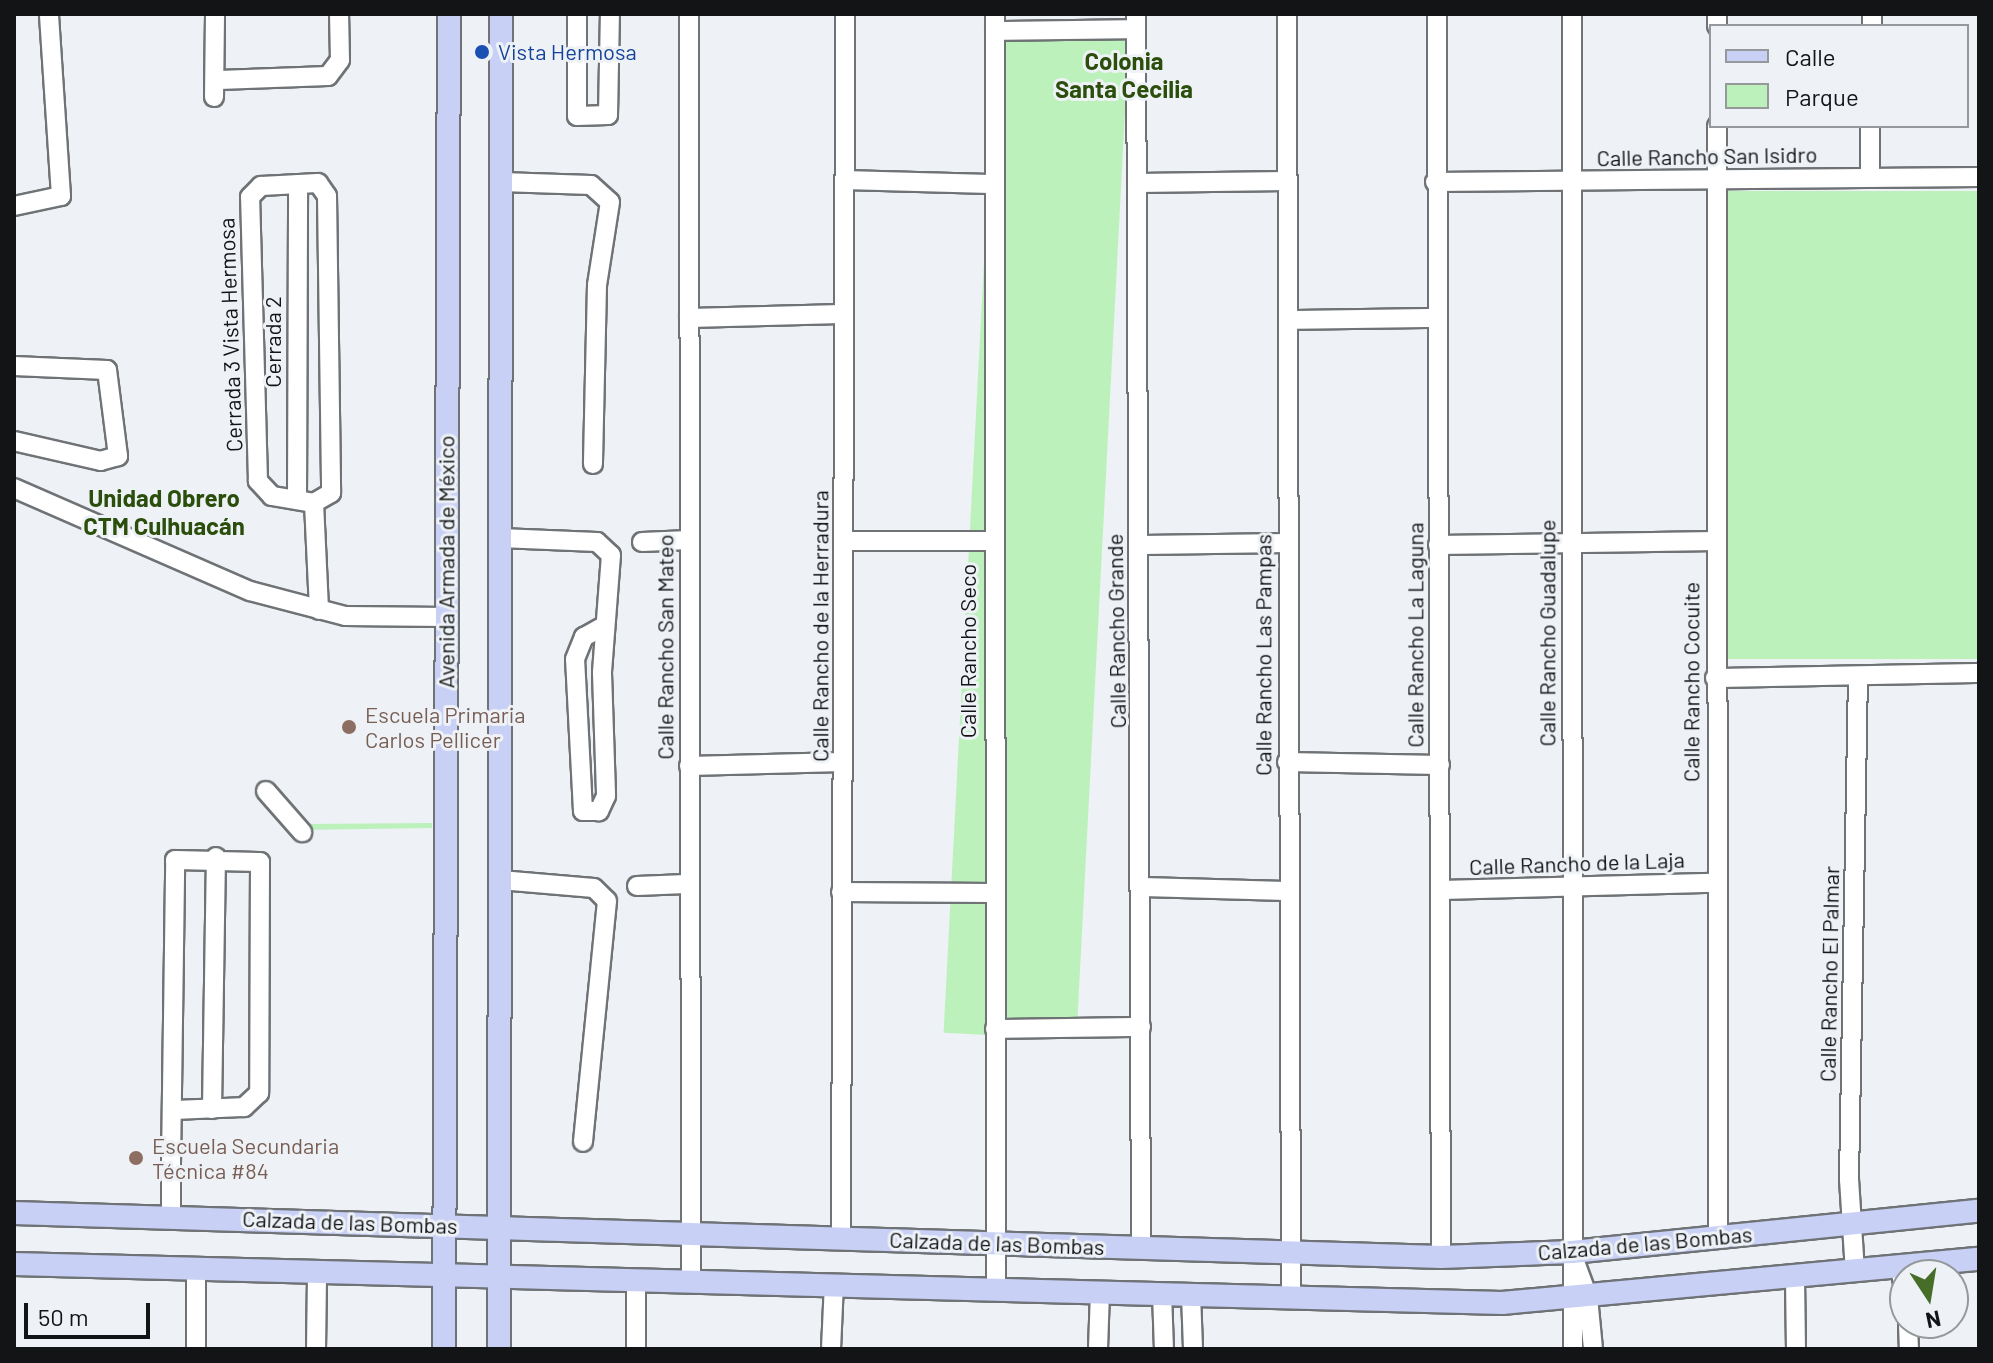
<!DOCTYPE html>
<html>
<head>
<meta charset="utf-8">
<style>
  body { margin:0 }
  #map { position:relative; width:1993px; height:1363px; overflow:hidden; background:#eef2f6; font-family:Barlow,sans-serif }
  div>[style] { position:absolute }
  .green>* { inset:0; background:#bdf1bb; transform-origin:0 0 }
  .roads { filter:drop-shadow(2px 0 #6f7376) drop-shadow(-2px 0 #6f7376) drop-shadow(0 2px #6f7376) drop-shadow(0 -2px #6f7376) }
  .minor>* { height:18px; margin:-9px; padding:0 9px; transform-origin:9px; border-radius:9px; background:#fff }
  .major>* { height:22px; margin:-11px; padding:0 11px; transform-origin:11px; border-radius:11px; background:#c8d0f6 }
  .dots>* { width:22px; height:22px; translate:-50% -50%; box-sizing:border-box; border:4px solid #eef2f6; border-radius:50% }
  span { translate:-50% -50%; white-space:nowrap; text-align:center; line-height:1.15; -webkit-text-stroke:6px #eef2f6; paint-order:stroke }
  .transit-label { font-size:22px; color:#164399 }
  .left { translate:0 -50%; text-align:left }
  .street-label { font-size:22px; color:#121415 }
  .education-label { font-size:22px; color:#785e54 }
  .neighbourhood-label { font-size:24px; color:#2b4e0c; font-weight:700 }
  .frame { position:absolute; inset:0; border:16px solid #121415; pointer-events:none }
  .legend { position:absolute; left:1709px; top:24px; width:260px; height:104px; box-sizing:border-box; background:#eef2f6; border:2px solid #96999c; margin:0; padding:10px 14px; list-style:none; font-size:24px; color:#121415 }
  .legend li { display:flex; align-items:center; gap:16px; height:40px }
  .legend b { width:40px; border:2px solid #96999c }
  .north { position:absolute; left:1889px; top:1259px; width:80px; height:80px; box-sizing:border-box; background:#eef2f6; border:2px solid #96999c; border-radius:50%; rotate:168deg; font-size:22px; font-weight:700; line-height:32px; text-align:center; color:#121415 }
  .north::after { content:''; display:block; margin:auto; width:28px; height:36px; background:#476e29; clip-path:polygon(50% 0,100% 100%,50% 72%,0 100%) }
  .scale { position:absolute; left:24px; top:1303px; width:126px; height:36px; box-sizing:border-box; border:4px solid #121415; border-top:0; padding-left:10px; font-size:24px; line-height:28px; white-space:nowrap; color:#121415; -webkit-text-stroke:6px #eef2f6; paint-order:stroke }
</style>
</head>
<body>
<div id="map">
  <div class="green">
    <div style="left:996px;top:32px;width:133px;height:1002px;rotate:3deg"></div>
    <div style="left:1727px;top:191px;width:252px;height:468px"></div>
    <div style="clip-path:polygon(432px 823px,432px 828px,302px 830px,302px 824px)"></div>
  </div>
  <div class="roads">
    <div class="minor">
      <div style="left:577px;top:14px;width:102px;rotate:90deg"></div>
      <div style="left:577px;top:116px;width:31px;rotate:-2deg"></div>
      <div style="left:608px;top:115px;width:101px;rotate:-88.9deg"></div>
      <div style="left:689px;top:14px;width:1266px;rotate:89.91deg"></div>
      <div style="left:995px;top:14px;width:1275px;rotate:89.96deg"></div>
      <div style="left:1136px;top:14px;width:1234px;rotate:89.77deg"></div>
      <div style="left:1287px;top:14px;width:1282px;rotate:89.82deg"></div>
      <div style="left:1437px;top:14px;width:1243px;rotate:89.82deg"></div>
      <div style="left:1572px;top:14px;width:1335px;rotate:89.96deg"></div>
      <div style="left:1717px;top:14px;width:12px;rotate:90deg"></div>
      <div style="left:1872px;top:26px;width:12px;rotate:-90deg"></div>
      <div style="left:995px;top:31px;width:141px;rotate:-0.8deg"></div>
      <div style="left:219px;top:80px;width:109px;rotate:-2.1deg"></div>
      <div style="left:328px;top:76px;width:20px;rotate:-53deg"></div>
      <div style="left:340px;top:60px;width:46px;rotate:-91.2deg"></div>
      <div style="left:214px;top:97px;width:83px;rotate:-89.3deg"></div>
      <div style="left:1717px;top:126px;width:1112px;rotate:89.95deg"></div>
      <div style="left:1870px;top:176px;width:50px;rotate:-90deg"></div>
      <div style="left:844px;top:180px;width:146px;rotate:1.6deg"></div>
      <div style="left:501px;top:182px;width:90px;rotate:1.9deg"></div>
      <div style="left:591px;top:185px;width:25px;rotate:42deg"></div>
      <div style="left:610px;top:202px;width:84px;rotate:98.9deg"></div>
      <div style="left:597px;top:285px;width:179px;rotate:91.3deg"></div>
      <div style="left:1435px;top:182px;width:544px;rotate:-0.53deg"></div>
      <div style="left:318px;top:183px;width:16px;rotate:55deg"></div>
      <div style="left:327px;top:196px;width:297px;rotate:89.2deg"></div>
      <div style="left:331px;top:493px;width:20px;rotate:150deg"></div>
      <div style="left:314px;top:503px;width:43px;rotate:-170.5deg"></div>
      <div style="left:272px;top:496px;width:21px;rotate:-133deg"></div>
      <div style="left:258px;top:481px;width:284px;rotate:-91.6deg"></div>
      <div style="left:250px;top:197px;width:16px;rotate:-45deg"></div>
      <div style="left:261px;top:186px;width:57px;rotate:-3deg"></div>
      <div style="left:1138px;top:183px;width:149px;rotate:-0.8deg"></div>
      <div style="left:14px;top:206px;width:48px;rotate:-12deg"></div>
      <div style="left:61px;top:196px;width:182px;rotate:-93.8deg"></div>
      <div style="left:689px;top:318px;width:153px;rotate:-1.5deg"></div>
      <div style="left:1288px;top:320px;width:148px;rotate:-0.8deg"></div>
      <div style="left:14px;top:366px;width:93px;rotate:2.5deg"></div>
      <div style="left:107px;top:370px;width:87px;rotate:82.7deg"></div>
      <div style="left:118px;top:456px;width:18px;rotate:164deg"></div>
      <div style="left:101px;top:461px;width:89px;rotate:-167.1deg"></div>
      <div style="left:14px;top:488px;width:257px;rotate:23.6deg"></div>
      <div style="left:250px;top:591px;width:98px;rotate:14.7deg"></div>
      <div style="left:345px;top:616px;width:101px;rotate:0.6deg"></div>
      <div style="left:297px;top:500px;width:316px;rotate:-89.8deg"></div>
      <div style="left:314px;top:503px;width:107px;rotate:87.3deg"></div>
      <div style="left:500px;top:538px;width:97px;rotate:2.4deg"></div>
      <div style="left:597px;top:542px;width:19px;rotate:43deg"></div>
      <div style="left:611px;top:555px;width:118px;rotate:94.4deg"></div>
      <div style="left:602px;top:673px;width:123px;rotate:88.1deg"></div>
      <div style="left:606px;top:796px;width:17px;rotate:115deg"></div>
      <div style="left:599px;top:811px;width:16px;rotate:180deg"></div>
      <div style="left:583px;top:811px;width:152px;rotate:-93deg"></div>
      <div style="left:575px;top:659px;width:24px;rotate:-68deg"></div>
      <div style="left:584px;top:637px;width:23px;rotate:-29deg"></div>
      <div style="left:845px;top:541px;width:148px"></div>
      <div style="left:642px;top:542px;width:47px;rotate:-2.4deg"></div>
      <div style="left:1139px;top:545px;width:148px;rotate:-0.8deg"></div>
      <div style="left:1438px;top:545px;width:278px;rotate:-0.8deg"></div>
      <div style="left:1715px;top:678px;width:264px;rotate:-1.1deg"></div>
      <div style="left:1287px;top:762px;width:153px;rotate:1.1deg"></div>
      <div style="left:689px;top:766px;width:154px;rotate:-1.5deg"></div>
      <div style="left:266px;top:791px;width:55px;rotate:48.7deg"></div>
      <div style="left:500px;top:880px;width:94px;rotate:4.9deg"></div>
      <div style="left:594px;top:888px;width:18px;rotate:45deg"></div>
      <div style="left:607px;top:901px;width:242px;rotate:95.7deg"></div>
      <div style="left:637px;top:886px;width:49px;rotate:-2.3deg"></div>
      <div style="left:1143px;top:887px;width:143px;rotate:1.6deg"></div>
      <div style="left:1441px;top:890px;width:273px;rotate:-1.5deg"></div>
      <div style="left:841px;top:892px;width:151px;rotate:0.4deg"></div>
      <div style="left:995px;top:1029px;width:146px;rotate:-0.8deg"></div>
      <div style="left:212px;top:1109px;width:252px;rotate:-89.1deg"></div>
      <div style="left:171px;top:1216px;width:53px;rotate:-90deg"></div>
      <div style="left:171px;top:1163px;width:303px;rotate:-89.2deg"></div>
      <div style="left:175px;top:860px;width:85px;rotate:1.3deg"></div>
      <div style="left:260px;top:862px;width:231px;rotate:90.2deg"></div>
      <div style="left:259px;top:1093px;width:21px;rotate:137deg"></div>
      <div style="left:244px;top:1107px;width:72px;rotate:177.6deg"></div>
      <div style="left:841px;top:1239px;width:1225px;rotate:-89.81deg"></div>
      <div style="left:1574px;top:1259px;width:40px;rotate:69.8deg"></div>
      <div style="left:1588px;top:1297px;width:52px;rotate:84.5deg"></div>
      <div style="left:1900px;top:1267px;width:29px;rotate:80deg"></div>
      <div style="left:1855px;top:1272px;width:92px;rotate:-93.7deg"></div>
      <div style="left:1849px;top:1180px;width:504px;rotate:-88.98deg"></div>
      <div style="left:1795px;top:1278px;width:71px;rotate:89.2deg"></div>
      <div style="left:1162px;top:1293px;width:56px;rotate:88deg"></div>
      <div style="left:1191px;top:1294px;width:55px;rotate:87.9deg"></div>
      <div style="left:1908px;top:1323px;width:26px;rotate:88deg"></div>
      <div style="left:196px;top:1349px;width:78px;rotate:-90deg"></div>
      <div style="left:316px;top:1349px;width:76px;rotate:-89.2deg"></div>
      <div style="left:636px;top:1349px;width:69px;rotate:-90deg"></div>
      <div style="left:831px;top:1349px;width:65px;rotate:-87.4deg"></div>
      <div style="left:1098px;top:1349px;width:58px;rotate:-88deg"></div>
    </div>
    <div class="major">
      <div style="left:14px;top:1213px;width:1428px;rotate:1.77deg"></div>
      <div style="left:1441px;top:1257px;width:131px;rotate:-2.2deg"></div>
      <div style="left:1572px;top:1252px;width:409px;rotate:-5.8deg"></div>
      <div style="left:14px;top:1264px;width:1489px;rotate:1.5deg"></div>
      <div style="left:1502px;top:1303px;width:479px;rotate:-5.3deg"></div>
      <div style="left:444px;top:1349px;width:1335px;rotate:-89.79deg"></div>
      <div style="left:499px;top:1349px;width:1335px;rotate:-89.91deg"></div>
    </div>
  </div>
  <div class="dots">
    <div style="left:482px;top:52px;background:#1a4fb4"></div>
    <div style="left:349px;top:727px;background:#8d6e63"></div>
    <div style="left:136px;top:1158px;background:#8d6e63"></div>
  </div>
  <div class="transit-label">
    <span class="left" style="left:498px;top:52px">Vista Hermosa</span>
  </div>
  <div class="street-label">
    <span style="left:1707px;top:156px;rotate:-1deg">Calle Rancho San Isidro</span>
    <span style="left:230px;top:335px;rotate:-92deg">Cerrada 3 Vista Hermosa</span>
    <span style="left:273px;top:342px;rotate:-90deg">Cerrada 2</span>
    <span style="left:446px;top:562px;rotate:-90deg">Avenida Armada de México</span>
    <span style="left:820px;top:626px;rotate:-90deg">Calle Rancho de la Herradura</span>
    <span style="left:1116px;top:631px;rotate:-91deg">Calle Rancho Grande</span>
    <span style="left:1547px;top:633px;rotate:-90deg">Calle Rancho Guadalupe</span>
    <span style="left:1415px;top:635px;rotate:-90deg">Calle Rancho La Laguna</span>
    <span style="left:665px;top:647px;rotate:-90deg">Calle Rancho San Mateo</span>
    <span style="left:968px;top:651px;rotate:-90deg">Calle Rancho Seco</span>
    <span style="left:1263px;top:655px;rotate:-90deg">Calle Rancho Las Pampas</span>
    <span style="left:1691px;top:682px;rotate:-90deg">Calle Rancho Cocuite</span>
    <span style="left:1577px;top:863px;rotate:-2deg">Calle Rancho de la Laja</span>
    <span style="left:1829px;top:974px;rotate:-89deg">Calle Rancho El Palmar</span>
    <span style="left:350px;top:1222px;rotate:2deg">Calzada de las Bombas</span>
    <span style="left:997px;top:1243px;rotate:2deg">Calzada de las Bombas</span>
    <span style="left:1645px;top:1243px;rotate:-5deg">Calzada de las Bombas</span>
  </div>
  <div class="education-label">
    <span class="left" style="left:365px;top:727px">Escuela Primaria<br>Carlos Pellicer</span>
    <span class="left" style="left:152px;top:1158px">Escuela Secundaria<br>Técnica #84</span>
  </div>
  <div class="neighbourhood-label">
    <span style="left:1124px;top:75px">Colonia<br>Santa Cecilia</span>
    <span style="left:164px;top:512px">Unidad Obrero<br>CTM Culhuacán</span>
  </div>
  <div class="frame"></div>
  <ul class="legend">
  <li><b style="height:10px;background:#c8d0f6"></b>Calle</li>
  <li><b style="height:22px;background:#bdf1bb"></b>Parque</li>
  </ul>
  <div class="north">N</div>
  <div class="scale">50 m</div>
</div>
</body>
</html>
